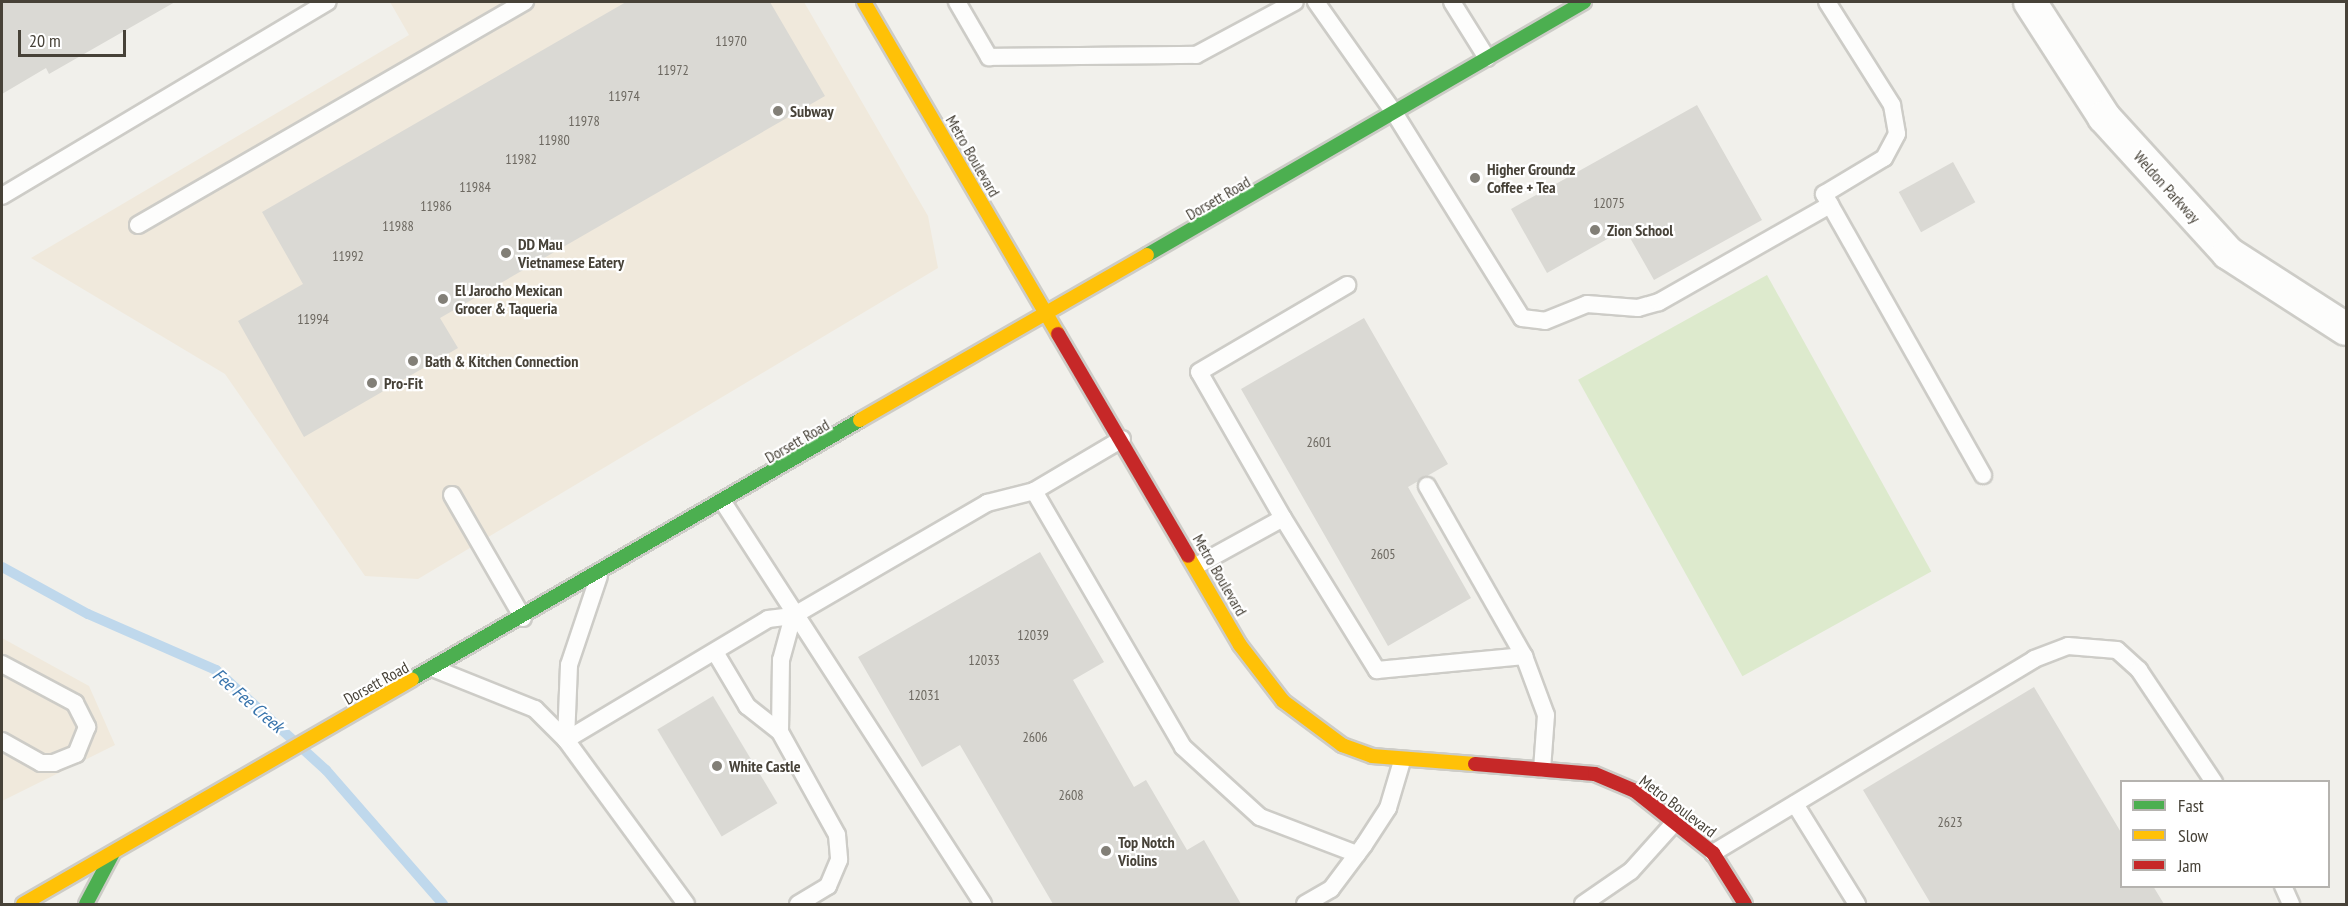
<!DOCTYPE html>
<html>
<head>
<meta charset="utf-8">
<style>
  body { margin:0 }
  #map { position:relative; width:2348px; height:906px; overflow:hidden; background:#f1f0eb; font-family:"PT Sans Narrow",sans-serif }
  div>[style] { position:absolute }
  .commercial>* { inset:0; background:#f0e9dc }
  .green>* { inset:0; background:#ddeacd; transform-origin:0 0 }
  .stream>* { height:10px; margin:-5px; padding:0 5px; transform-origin:5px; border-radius:5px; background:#bfd8ec }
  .building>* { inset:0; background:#dad9d4; transform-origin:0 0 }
  .roads { filter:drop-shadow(2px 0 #cdccc7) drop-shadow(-2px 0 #cdccc7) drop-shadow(0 2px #cdccc7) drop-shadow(0 -2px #cdccc7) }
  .lane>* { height:16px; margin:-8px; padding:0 8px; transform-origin:8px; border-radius:8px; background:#fdfdfc }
  .street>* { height:32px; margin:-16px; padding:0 16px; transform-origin:16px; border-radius:16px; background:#fdfdfc }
  .fast>* { height:14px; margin:-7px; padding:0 7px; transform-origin:7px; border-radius:7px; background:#4caf50 }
  .slow>* { height:14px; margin:-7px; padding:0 7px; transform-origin:7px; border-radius:7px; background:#ffc107 }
  .jam>* { height:14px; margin:-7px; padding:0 7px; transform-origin:7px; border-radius:7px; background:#c62828 }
  .dots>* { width:16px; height:16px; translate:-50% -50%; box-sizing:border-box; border:3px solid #fff; border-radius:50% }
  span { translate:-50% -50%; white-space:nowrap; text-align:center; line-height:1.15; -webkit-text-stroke:4.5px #fff; paint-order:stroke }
  .number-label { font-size:14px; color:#6c6860 }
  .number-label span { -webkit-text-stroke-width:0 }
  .poi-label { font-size:16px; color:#474238; font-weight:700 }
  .left { translate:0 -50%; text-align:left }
  .street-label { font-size:16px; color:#474238 }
  .water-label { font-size:18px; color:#3874ac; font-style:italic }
  .frame { position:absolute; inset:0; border:3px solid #474238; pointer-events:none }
  .legend { position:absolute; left:2120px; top:780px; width:210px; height:108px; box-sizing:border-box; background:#fff; border:2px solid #b5b3af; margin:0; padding:8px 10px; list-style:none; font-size:18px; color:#474238 }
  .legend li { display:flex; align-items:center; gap:12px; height:30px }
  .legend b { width:30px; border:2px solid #b5b3af }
  .scale { position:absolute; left:18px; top:30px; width:108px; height:27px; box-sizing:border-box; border:3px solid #474238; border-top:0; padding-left:8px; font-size:18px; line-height:21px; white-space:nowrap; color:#474238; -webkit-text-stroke:4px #fff; paint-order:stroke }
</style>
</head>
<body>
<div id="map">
  <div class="commercial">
    <div style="clip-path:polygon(390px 2px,804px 2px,928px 216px,938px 268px,418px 579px,365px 576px,225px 374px,31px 258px,409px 35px)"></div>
    <div style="clip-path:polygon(2px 638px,89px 686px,115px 745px,2px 801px)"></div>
  </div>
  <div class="green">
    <div style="left:1767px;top:275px;width:339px;height:216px;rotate:61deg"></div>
  </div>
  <div class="stream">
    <div style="left:2px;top:567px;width:98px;rotate:28.7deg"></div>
    <div style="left:88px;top:614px;width:140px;rotate:23.6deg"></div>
    <div style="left:216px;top:670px;width:149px;rotate:42.3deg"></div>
    <div style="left:326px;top:770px;width:178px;rotate:48.9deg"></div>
  </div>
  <div class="building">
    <div style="clip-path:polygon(2px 2px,175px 2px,49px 74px,46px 68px,2px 94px)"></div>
    <div style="clip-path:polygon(626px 2px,770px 2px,825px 96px,440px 318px,458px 348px,304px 437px,238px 321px,303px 284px,262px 212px)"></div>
    <div style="clip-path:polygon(1697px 105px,1762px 220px,1654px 280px,1625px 229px,1547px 273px,1511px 209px)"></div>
    <div style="left:1953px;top:162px;width:46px;height:62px;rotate:61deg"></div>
    <div style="clip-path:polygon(1364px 318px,1448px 464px,1408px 487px,1471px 598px,1388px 646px,1241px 389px)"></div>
    <div style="clip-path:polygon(1040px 552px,1104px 662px,1073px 680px,1134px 787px,1146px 780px,1187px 850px,1204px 840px,1241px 904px,1053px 904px,960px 745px,922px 767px,858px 657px)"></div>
    <div style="clip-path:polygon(2034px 687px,2122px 834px,2122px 886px,2153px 886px,2164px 904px,1931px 904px,1863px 790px)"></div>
    <div style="left:713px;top:696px;width:125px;height:65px;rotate:59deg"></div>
  </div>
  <div class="roads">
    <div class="lane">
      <div style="left:957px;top:2px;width:64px;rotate:59.8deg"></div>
      <div style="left:989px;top:57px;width:207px;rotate:-0.6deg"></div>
      <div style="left:1196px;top:55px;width:112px;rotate:-28.2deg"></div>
      <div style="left:1316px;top:2px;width:137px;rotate:54.8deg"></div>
      <div style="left:1395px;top:114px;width:240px;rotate:58.1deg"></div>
      <div style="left:1522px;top:318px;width:23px;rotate:7deg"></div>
      <div style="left:1545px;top:321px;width:45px;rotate:-22deg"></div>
      <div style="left:1587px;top:304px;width:51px;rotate:4.5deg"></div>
      <div style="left:1638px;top:308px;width:22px;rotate:-16deg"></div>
      <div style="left:1659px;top:302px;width:197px;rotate:-29.6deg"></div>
      <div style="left:1452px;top:2px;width:66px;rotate:58deg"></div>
      <div style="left:1827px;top:2px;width:122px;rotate:57.7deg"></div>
      <div style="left:1892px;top:105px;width:29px;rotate:80deg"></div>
      <div style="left:1897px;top:134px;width:27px;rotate:118deg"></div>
      <div style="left:1884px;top:158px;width:70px;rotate:149deg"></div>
      <div style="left:1824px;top:194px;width:323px;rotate:60.5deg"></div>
      <div style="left:2px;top:196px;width:379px;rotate:-30.8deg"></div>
      <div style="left:138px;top:225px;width:447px;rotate:-30deg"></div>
      <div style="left:1122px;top:439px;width:102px;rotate:149.4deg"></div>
      <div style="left:1034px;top:491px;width:296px;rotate:59.8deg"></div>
      <div style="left:1183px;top:747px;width:104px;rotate:42.3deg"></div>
      <div style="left:1260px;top:817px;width:104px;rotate:20.9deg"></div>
      <div style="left:1427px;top:486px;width:196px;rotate:60.3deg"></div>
      <div style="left:452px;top:495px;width:142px;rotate:60deg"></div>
      <div style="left:723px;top:502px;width:479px;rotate:57.1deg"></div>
      <div style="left:1283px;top:518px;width:179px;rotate:58.3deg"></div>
      <div style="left:1377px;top:670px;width:148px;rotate:-5.4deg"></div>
      <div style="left:1524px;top:656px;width:63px;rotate:69.6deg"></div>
      <div style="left:1546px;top:715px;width:54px;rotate:94.2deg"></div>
      <div style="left:1196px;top:566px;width:99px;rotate:-28.9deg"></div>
      <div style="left:1283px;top:518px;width:168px;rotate:-119.9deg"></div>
      <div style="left:1199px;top:372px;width:172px;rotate:-30.4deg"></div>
      <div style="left:715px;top:652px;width:63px;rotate:59.3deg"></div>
      <div style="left:747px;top:706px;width:42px;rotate:38.2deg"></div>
      <div style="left:780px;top:732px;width:118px;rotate:61deg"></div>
      <div style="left:837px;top:835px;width:25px;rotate:85deg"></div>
      <div style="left:839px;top:860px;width:28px;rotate:113deg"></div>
      <div style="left:828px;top:886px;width:35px;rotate:149deg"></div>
      <div style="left:2px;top:664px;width:83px;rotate:28.1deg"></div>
      <div style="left:75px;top:703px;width:27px;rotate:63deg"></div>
      <div style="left:87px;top:727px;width:29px;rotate:112deg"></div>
      <div style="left:76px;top:754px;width:24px;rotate:158deg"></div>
      <div style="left:54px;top:763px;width:13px;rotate:180deg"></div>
      <div style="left:41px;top:763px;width:45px;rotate:-150.6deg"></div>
      <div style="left:435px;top:669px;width:108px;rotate:21.8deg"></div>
      <div style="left:535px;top:709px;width:44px;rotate:45deg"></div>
      <div style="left:566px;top:740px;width:203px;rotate:53.8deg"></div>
      <div style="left:780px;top:732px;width:72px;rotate:-89.2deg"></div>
      <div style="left:781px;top:660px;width:46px;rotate:-74.7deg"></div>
      <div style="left:566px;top:740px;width:235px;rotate:-30.9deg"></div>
      <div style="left:768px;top:619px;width:25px;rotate:-7deg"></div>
      <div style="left:793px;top:616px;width:225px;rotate:-30.2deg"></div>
      <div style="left:987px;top:503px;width:49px;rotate:-14.3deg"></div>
      <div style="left:566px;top:740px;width:75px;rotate:-87.7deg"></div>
      <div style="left:569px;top:665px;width:94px;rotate:-71.4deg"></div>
      <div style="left:1795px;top:804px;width:118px;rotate:58.2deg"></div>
      <div style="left:1713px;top:853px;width:375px;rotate:-31.1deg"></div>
      <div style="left:2034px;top:659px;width:36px;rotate:-21deg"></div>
      <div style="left:2068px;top:646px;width:49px;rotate:4.7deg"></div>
      <div style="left:2117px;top:650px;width:30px;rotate:42deg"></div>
      <div style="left:2139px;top:670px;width:135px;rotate:56.2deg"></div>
      <div style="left:2283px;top:886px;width:20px;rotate:66deg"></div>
      <div style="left:1305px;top:904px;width:30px;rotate:-30deg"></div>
      <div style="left:1331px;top:889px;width:55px;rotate:-53.1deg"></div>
      <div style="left:1364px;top:845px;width:44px;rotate:-57deg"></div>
      <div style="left:1388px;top:808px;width:49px;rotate:-73.4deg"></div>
      <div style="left:1583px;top:904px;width:58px;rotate:-34.5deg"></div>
      <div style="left:1631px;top:871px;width:64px;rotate:-48.1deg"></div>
    </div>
    <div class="street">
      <div style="left:2030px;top:2px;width:137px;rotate:57.2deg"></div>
      <div style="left:2104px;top:117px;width:184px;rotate:47.6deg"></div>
      <div style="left:2228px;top:253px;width:140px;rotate:32.8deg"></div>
    </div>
    <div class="fast">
      <div style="left:1147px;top:255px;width:505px;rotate:-30.07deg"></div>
      <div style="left:412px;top:679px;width:517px;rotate:-30.03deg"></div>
      <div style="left:86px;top:904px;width:58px;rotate:-62.1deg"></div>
    </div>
    <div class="slow">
      <div style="left:864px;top:2px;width:385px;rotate:59.7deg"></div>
      <div style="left:860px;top:420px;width:331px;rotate:-29.9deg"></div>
      <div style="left:1188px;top:556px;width:103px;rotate:59.7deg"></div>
      <div style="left:1240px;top:645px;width:71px;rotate:52.5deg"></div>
      <div style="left:1283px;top:701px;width:74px;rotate:36.7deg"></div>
      <div style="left:1342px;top:745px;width:32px;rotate:20deg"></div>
      <div style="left:1372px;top:756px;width:103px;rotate:4.4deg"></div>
      <div style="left:23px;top:904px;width:449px;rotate:-30deg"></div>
    </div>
    <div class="jam">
      <div style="left:1058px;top:334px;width:257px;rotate:59.6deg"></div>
      <div style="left:1475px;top:764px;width:120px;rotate:4.8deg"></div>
      <div style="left:1595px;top:774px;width:43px;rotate:23deg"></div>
      <div style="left:1635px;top:791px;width:100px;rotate:38.5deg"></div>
      <div style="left:1713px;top:853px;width:60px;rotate:57.9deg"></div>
    </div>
  </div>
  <div class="dots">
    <div style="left:778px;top:111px;background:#827f77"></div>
    <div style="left:1475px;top:178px;background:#827f77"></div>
    <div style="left:1595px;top:230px;background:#827f77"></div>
    <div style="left:506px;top:253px;background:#827f77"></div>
    <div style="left:443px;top:299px;background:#827f77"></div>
    <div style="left:413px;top:361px;background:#827f77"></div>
    <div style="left:372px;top:383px;background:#827f77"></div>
    <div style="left:717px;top:766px;background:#827f77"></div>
    <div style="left:1106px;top:851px;background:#827f77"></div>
  </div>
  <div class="number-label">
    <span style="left:731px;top:41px">11970</span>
    <span style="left:673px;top:70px">11972</span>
    <span style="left:624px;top:96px">11974</span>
    <span style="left:584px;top:121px">11978</span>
    <span style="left:554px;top:140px">11980</span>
    <span style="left:521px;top:159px">11982</span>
    <span style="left:475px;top:187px">11984</span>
    <span style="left:1609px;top:203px">12075</span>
    <span style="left:436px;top:206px">11986</span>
    <span style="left:398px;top:226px">11988</span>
    <span style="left:348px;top:256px">11992</span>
    <span style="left:313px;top:319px">11994</span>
    <span style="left:1319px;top:442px">2601</span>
    <span style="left:1383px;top:554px">2605</span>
    <span style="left:1033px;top:635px">12039</span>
    <span style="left:984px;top:660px">12033</span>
    <span style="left:924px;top:695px">12031</span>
    <span style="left:1035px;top:737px">2606</span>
    <span style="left:1071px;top:795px">2608</span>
    <span style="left:1950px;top:822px">2623</span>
  </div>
  <div class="poi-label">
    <span class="left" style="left:790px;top:111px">Subway</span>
    <span class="left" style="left:1487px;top:178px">Higher Groundz<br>Coffee + Tea</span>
    <span class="left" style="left:1607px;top:230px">Zion School</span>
    <span class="left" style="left:518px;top:253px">DD Mau<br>Vietnamese Eatery</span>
    <span class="left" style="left:455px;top:299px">El Jarocho Mexican<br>Grocer &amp; Taqueria</span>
    <span class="left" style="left:425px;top:361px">Bath &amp; Kitchen Connection</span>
    <span class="left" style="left:384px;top:383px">Pro-Fit</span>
    <span class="left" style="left:729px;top:766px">White Castle</span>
    <span class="left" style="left:1118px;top:851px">Top Notch<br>Violins</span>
  </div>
  <div class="street-label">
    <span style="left:973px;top:156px;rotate:60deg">Metro Boulevard</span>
    <span style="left:2167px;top:187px;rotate:48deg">Weldon Parkway</span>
    <span style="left:1218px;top:198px;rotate:-30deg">Dorsett Road</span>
    <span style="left:797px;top:441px;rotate:-30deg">Dorsett Road</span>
    <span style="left:1220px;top:575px;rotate:60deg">Metro Boulevard</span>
    <span style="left:376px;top:683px;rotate:-29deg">Dorsett Road</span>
    <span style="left:1678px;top:806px;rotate:37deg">Metro Boulevard</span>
  </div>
  <div class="water-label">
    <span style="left:248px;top:701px;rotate:41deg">Fee Fee Creek</span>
  </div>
  <div class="frame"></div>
  <ul class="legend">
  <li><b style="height:8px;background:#4caf50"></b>Fast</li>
  <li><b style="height:8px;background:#ffc107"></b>Slow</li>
  <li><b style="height:8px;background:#c62828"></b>Jam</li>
  </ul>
  <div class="scale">20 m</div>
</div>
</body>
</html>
